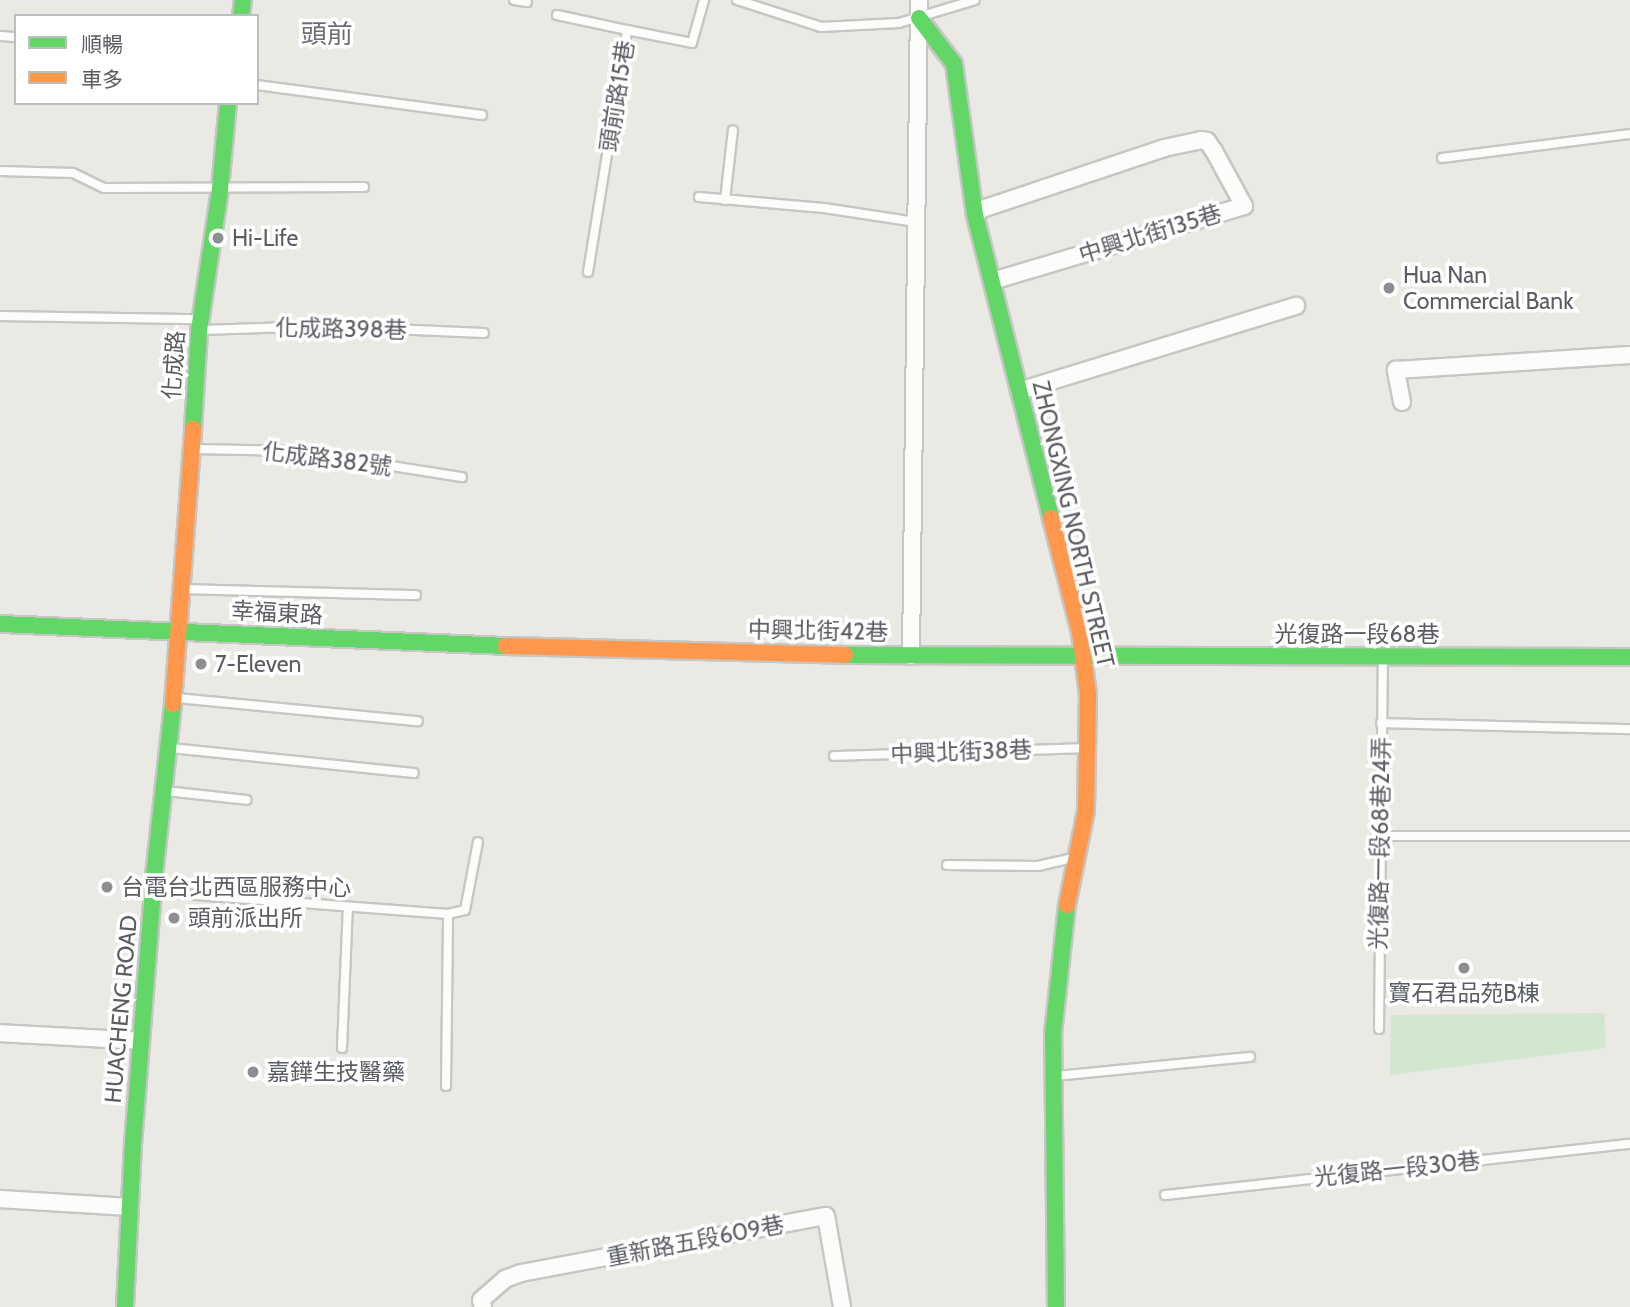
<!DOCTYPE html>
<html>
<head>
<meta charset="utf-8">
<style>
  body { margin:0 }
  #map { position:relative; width:1630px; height:1307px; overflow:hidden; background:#eae9e4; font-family:Cabin,"Noto Sans TC",sans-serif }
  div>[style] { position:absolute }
  .green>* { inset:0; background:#d2e6d0 }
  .roads { filter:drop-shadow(2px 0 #c6c6c5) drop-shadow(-2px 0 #c6c6c5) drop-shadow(0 2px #c6c6c5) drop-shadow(0 -2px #c6c6c5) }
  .lane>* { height:8px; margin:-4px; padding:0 4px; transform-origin:4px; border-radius:4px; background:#fcfcfb }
  .street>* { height:16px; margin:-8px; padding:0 8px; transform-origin:8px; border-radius:8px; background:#fcfcfb }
  .fast>* { height:16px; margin:-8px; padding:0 8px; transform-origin:8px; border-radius:8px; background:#63d668 }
  .slow>* { height:16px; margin:-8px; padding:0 8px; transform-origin:8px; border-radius:8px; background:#ff974d }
  .dots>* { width:19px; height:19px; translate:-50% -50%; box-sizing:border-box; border:4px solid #fff; border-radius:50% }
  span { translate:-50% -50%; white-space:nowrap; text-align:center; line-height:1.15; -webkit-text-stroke:7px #fff; paint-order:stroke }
  .street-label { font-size:23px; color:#5a5d62 }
  .poi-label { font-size:23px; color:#5a5d62 }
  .left { translate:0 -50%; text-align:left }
  .quarter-label { font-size:26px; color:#6b6f74 }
  .legend { position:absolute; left:14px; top:14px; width:245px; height:91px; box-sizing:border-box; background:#fff; border:2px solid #bdbec0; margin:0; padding:9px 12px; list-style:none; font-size:21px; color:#5a5d62 }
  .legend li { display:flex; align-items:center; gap:14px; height:35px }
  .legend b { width:35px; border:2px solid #bdbec0 }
</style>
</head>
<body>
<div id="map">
  <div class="green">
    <div style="clip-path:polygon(1604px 1013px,1606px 1048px,1390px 1075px,1391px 1015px)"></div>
  </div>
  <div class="roads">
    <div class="lane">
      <div style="left:514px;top:0;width:13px;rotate:9deg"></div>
      <div style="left:737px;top:0;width:88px;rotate:17.8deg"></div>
      <div style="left:821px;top:27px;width:78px;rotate:-2.9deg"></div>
      <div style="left:899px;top:23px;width:79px;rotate:-16.8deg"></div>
      <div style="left:557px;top:15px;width:72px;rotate:12.1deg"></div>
      <div style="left:0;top:36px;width:16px;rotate:4deg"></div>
      <div style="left:257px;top:85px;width:227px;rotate:7.6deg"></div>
      <div style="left:1442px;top:158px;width:190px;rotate:-7.3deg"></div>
      <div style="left:0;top:171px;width:73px;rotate:1.6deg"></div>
      <div style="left:73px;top:173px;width:34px;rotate:26deg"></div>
      <div style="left:104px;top:188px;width:260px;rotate:-0.2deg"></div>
      <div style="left:699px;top:197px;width:125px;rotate:5deg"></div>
      <div style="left:824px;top:208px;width:93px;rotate:8.7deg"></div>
      <div style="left:725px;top:200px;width:70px;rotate:-83.5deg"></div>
      <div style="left:588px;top:272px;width:245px;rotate:-80.8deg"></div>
      <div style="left:627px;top:30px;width:66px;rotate:11.3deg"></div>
      <div style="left:692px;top:43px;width:45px;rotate:-74.4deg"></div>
      <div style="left:0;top:316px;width:200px;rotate:0.9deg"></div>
      <div style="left:202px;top:330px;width:120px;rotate:-1.9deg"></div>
      <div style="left:322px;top:326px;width:162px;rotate:2.5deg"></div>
      <div style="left:194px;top:449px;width:103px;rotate:1.1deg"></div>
      <div style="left:297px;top:451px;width:167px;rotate:9deg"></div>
      <div style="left:185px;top:589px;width:231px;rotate:1.5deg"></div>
      <div style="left:177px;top:698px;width:242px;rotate:5.5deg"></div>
      <div style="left:1381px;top:723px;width:249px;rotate:1.4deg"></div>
      <div style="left:171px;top:748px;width:244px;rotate:5.9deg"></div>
      <div style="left:834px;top:756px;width:252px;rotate:-1.8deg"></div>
      <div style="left:166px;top:791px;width:81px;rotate:6.3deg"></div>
      <div style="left:1380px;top:836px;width:250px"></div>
      <div style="left:947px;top:865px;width:91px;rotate:0.6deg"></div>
      <div style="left:1038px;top:866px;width:35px;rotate:-13deg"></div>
      <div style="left:156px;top:892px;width:293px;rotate:4.3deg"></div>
      <div style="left:448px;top:914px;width:17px;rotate:-13deg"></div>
      <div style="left:465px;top:910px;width:69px;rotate:-79.2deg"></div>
      <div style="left:1379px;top:1029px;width:371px;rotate:-89.4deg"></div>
      <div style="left:342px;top:1048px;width:141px;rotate:-87.6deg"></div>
      <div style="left:1056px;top:1076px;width:195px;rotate:-5.6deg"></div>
      <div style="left:446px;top:1086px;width:172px;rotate:-89.3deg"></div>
      <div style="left:1165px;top:1195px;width:468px;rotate:-6.3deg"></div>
    </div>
    <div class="street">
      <div style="left:975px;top:215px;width:9px;rotate:-41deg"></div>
      <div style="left:982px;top:209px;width:192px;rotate:-18.5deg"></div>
      <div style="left:1164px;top:148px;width:38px;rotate:-12deg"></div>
      <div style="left:1201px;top:140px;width:6px;rotate:9deg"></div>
      <div style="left:1207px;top:141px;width:12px;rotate:55deg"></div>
      <div style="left:1214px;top:151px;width:63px;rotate:61.4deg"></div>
      <div style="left:1244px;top:206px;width:263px;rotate:163.4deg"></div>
      <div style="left:1019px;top:391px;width:290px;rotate:-17.1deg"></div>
      <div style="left:1402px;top:402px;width:33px;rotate:-101deg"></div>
      <div style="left:1396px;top:370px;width:234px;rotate:-3.7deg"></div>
      <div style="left:911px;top:656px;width:656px;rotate:-89.3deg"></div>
      <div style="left:0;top:1033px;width:141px;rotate:3.2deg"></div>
      <div style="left:0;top:1199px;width:130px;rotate:3.5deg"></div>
      <div style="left:483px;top:1307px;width:7px;rotate:-106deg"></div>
      <div style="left:481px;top:1300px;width:32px;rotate:-41deg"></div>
      <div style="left:505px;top:1279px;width:17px;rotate:-21deg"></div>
      <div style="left:521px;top:1273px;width:310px;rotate:-10.6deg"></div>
      <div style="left:826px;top:1216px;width:92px;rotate:80deg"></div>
    </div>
    <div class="fast">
      <div style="left:241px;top:16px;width:16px;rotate:-83deg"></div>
      <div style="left:919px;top:18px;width:58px;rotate:52.7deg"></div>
      <div style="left:954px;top:64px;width:152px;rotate:82.1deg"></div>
      <div style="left:975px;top:215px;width:312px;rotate:75.9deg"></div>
      <div style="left:193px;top:429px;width:99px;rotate:-86.5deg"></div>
      <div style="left:199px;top:330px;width:143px;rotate:-81.5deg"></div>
      <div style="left:220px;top:189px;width:86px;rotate:-84.7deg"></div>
      <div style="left:0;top:624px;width:506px;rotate:2.49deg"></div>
      <div style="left:845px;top:655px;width:785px;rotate:0.15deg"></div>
      <div style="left:125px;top:1307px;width:163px;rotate:-87.2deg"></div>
      <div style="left:133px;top:1144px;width:269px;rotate:-85.5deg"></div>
      <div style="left:154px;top:876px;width:173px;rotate:-83.7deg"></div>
      <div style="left:1056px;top:1307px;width:273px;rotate:-90.6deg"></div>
      <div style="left:1053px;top:1034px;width:130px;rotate:-83.8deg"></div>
    </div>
    <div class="slow">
      <div style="left:1051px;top:518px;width:119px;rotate:75.8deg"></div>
      <div style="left:1080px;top:633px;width:63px;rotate:82.6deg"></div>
      <div style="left:1088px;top:695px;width:116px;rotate:91deg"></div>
      <div style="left:1086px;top:811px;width:96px;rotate:101.4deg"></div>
      <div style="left:506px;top:646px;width:339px;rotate:1.5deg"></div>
      <div style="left:173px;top:704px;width:276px;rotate:-85.8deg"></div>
    </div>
  </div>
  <div class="dots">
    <div style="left:218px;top:238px;background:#8c8e90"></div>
    <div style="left:1389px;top:288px;background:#8c8e90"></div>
    <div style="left:201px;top:664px;background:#8c8e90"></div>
    <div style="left:107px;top:887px;background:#8c8e90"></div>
    <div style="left:174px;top:918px;background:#8c8e90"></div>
    <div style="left:1464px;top:968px;background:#8c8e90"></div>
    <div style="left:253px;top:1072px;background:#8c8e90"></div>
  </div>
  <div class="street-label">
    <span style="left:617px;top:96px;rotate:-81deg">頭前路15巷</span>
    <span style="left:1150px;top:234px;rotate:-17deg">中興北街135巷</span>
    <span style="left:341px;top:329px;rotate:1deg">化成路398巷</span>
    <span style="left:174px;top:365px;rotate:-86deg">化成路</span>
    <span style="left:327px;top:459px;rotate:7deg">化成路382號</span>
    <span style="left:1073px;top:524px;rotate:77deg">ZHONGXING NORTH STREET</span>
    <span style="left:277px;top:613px;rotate:3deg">幸福東路</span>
    <span style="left:818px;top:631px;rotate:1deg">中興北街42巷</span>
    <span style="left:1357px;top:634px">光復路一段68巷</span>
    <span style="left:961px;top:752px;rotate:-2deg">中興北街38巷</span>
    <span style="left:1380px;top:843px;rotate:-89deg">光復路一段68巷24弄</span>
    <span style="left:121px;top:1009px;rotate:-85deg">HUACHENG ROAD</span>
    <span style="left:1397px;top:1169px;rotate:-6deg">光復路一段30巷</span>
    <span style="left:695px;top:1241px;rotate:-11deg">重新路五段609巷</span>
  </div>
  <div class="poi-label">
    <span class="left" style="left:232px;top:238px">Hi-Life</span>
    <span class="left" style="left:1403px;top:288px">Hua Nan<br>Commercial Bank</span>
    <span class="left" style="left:215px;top:664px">7-Eleven</span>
    <span class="left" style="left:121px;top:887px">台電台北西區服務中心</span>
    <span class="left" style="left:188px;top:918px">頭前派出所</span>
    <span style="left:1464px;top:993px">寶石君品苑B棟</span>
    <span class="left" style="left:267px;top:1072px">嘉鏵生技醫藥</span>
  </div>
  <div class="quarter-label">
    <span style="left:327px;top:35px">頭前</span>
  </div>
  <ul class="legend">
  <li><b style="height:9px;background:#63d668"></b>順暢</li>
  <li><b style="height:9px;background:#ff974d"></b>車多</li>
  </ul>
</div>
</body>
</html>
